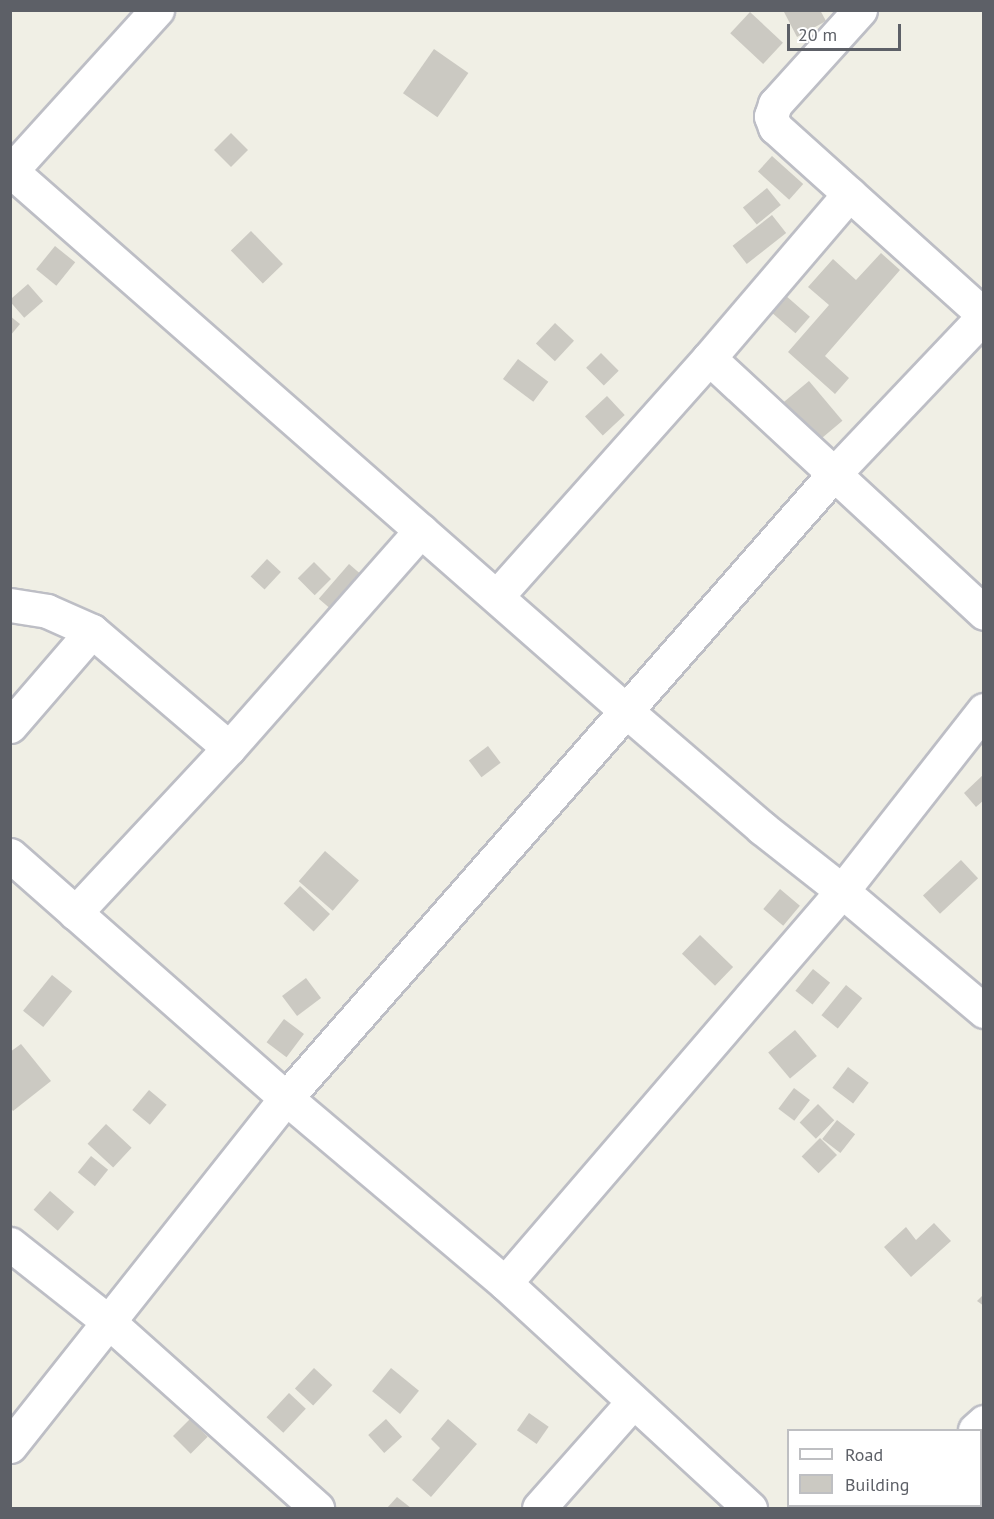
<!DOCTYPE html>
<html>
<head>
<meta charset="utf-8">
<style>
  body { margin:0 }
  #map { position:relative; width:994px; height:1519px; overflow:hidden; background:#f0efe5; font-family:"PT Sans",sans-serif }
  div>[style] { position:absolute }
  .building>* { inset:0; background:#cbc9c2; transform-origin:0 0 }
  .roads { filter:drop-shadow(2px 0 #bdbec5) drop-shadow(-2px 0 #bdbec5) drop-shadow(0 2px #bdbec5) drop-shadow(0 -2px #bdbec5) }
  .minor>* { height:33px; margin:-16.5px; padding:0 16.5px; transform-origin:16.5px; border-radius:16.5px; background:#fff }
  span { translate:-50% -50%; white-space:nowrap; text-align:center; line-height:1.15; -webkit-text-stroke:5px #fff; paint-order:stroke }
  .frame { position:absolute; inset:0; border:12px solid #5d6067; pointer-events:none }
  .legend { position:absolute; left:787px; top:1429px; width:195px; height:78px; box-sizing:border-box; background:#fff; border:2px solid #bebfc2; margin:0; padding:8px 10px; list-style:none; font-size:18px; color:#5d6067 }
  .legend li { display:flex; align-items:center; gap:12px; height:30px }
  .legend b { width:30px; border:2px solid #bebfc2 }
  .scale { position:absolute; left:787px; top:24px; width:114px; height:27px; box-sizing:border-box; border:3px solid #5d6067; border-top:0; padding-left:8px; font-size:18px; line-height:21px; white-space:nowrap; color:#5d6067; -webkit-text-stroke:4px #fff; paint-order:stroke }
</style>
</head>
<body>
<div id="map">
  <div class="building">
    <div style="clip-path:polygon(783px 10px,820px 10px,826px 21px,797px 37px)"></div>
    <div style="left:750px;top:12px;width:45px;height:29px;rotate:43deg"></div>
    <div style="left:434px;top:49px;width:42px;height:54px;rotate:35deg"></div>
    <div style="left:231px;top:133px;width:24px;height:24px;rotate:45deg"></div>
    <div style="left:772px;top:156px;width:42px;height:21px;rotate:42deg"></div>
    <div style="left:767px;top:188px;width:22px;height:31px;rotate:51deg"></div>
    <div style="left:772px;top:215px;width:23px;height:50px;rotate:52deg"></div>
    <div style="left:251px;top:231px;width:46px;height:28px;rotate:46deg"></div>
    <div style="left:55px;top:246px;width:26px;height:30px;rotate:39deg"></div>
    <div style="clip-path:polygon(881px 253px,900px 270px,825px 356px,849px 378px,835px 394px,788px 352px,829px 305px,808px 287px,833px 259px,856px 280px)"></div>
    <div style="left:28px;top:284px;width:23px;height:25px;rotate:49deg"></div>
    <div style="left:785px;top:295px;width:33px;height:22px;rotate:41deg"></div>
    <div style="clip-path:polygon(10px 316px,20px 324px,10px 336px)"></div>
    <div style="left:555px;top:323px;width:26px;height:28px;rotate:43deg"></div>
    <div style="left:601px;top:353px;width:25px;height:21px;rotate:45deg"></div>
    <div style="left:518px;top:359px;width:38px;height:25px;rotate:37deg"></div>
    <div style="left:809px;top:381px;width:52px;height:55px;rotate:50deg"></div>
    <div style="left:607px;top:396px;width:26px;height:30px;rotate:47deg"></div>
    <div style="left:267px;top:559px;width:19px;height:24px;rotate:43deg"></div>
    <div style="left:314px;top:562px;width:24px;height:23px;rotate:45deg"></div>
    <div style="left:349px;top:564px;width:20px;height:46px;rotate:41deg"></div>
    <div style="left:488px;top:746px;width:21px;height:24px;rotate:53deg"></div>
    <div style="clip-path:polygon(984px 774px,984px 800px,976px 807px,964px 793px)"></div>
    <div style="left:325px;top:851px;width:45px;height:40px;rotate:41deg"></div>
    <div style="left:961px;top:860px;width:25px;height:52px;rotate:47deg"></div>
    <div style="left:300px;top:886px;width:41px;height:24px;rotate:43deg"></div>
    <div style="left:780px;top:889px;width:26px;height:26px;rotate:40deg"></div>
    <div style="left:700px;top:935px;width:46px;height:26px;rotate:44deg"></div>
    <div style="left:813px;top:969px;width:22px;height:28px;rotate:39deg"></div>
    <div style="left:52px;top:975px;width:26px;height:46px;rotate:39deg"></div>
    <div style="left:306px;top:978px;width:25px;height:30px;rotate:53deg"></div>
    <div style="left:846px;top:985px;width:21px;height:39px;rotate:39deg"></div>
    <div style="left:284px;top:1019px;width:25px;height:29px;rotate:37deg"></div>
    <div style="left:795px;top:1030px;width:34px;height:35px;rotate:50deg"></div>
    <div style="clip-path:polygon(21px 1044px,51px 1081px,13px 1111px,10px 1107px,10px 1052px)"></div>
    <div style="left:848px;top:1067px;width:26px;height:26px;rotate:37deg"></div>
    <div style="left:794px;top:1088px;width:20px;height:26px;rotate:37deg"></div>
    <div style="left:149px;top:1090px;width:23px;height:26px;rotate:40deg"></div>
    <div style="left:818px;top:1104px;width:23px;height:26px;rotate:45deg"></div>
    <div style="left:837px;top:1120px;width:23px;height:24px;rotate:38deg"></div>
    <div style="left:106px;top:1124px;width:35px;height:27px;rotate:43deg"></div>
    <div style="left:820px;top:1138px;width:24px;height:26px;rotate:45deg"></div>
    <div style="left:91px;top:1156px;width:22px;height:21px;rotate:39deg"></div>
    <div style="left:50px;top:1191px;width:32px;height:25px;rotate:41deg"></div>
    <div style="clip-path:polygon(934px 1223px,951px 1241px,911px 1277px,884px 1247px,906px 1227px,916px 1240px)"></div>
    <div style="clip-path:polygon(984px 1294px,984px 1306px,977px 1301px)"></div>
    <div style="left:314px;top:1368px;width:25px;height:28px;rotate:43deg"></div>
    <div style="left:391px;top:1368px;width:36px;height:30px;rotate:39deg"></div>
    <div style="left:289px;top:1393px;width:23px;height:33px;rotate:43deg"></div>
    <div style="left:529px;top:1413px;width:24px;height:21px;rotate:35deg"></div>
    <div style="left:190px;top:1419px;width:25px;height:24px;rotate:45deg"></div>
    <div style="left:386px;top:1419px;width:24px;height:24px;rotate:48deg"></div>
    <div style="clip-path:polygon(448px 1419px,477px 1444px,431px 1497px,412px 1480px,440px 1448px,431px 1439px)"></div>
    <div style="clip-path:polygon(397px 1497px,411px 1508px,387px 1508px)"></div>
  </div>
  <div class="roads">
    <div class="minor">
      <div style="left:860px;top:10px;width:127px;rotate:132.1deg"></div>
      <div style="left:775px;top:104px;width:13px;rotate:108deg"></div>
      <div style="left:771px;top:116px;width:12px;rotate:70deg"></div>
      <div style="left:775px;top:127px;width:281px;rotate:42deg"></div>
      <div style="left:10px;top:170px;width:818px;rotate:41.28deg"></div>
      <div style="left:625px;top:710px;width:181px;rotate:40.7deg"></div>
      <div style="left:762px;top:828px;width:102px;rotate:38.2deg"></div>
      <div style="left:842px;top:891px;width:186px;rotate:40.2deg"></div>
      <div style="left:10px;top:172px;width:219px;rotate:-47.8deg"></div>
      <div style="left:709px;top:358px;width:375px;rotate:42.8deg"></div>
      <div style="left:497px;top:596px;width:319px;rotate:-48.3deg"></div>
      <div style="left:709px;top:358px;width:216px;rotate:-49.5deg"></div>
      <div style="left:10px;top:605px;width:37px;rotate:9deg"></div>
      <div style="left:47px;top:611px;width:49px;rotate:24deg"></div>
      <div style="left:92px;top:631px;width:180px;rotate:40.5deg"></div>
      <div style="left:10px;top:726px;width:125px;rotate:-49.2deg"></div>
      <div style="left:10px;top:855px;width:368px;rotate:41.4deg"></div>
      <div style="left:286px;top:1098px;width:287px;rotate:40.2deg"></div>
      <div style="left:505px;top:1283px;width:333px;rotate:42.6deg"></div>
      <div style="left:75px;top:913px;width:226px;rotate:-47deg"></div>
      <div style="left:229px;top:748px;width:290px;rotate:-48.6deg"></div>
      <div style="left:10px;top:1244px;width:127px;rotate:38.3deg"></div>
      <div style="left:110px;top:1323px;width:278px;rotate:41.8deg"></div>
      <div style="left:505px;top:1283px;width:517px;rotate:-49.31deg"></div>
      <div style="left:842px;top:891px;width:230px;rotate:-51.9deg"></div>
      <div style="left:975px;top:1430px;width:12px;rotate:-42deg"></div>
      <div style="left:10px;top:1446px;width:444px;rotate:-51.6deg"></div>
      <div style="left:286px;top:1098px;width:829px;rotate:-48.72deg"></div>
      <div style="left:833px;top:475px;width:219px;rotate:-46.5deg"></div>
      <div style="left:539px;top:1508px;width:140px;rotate:-48.5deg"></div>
      <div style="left:903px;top:1508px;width:4px;rotate:-34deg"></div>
    </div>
  </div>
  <div class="frame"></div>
  <ul class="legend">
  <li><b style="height:8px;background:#fff"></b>Road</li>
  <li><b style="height:16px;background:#cbc9c2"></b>Building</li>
  </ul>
  <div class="scale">20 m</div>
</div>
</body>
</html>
